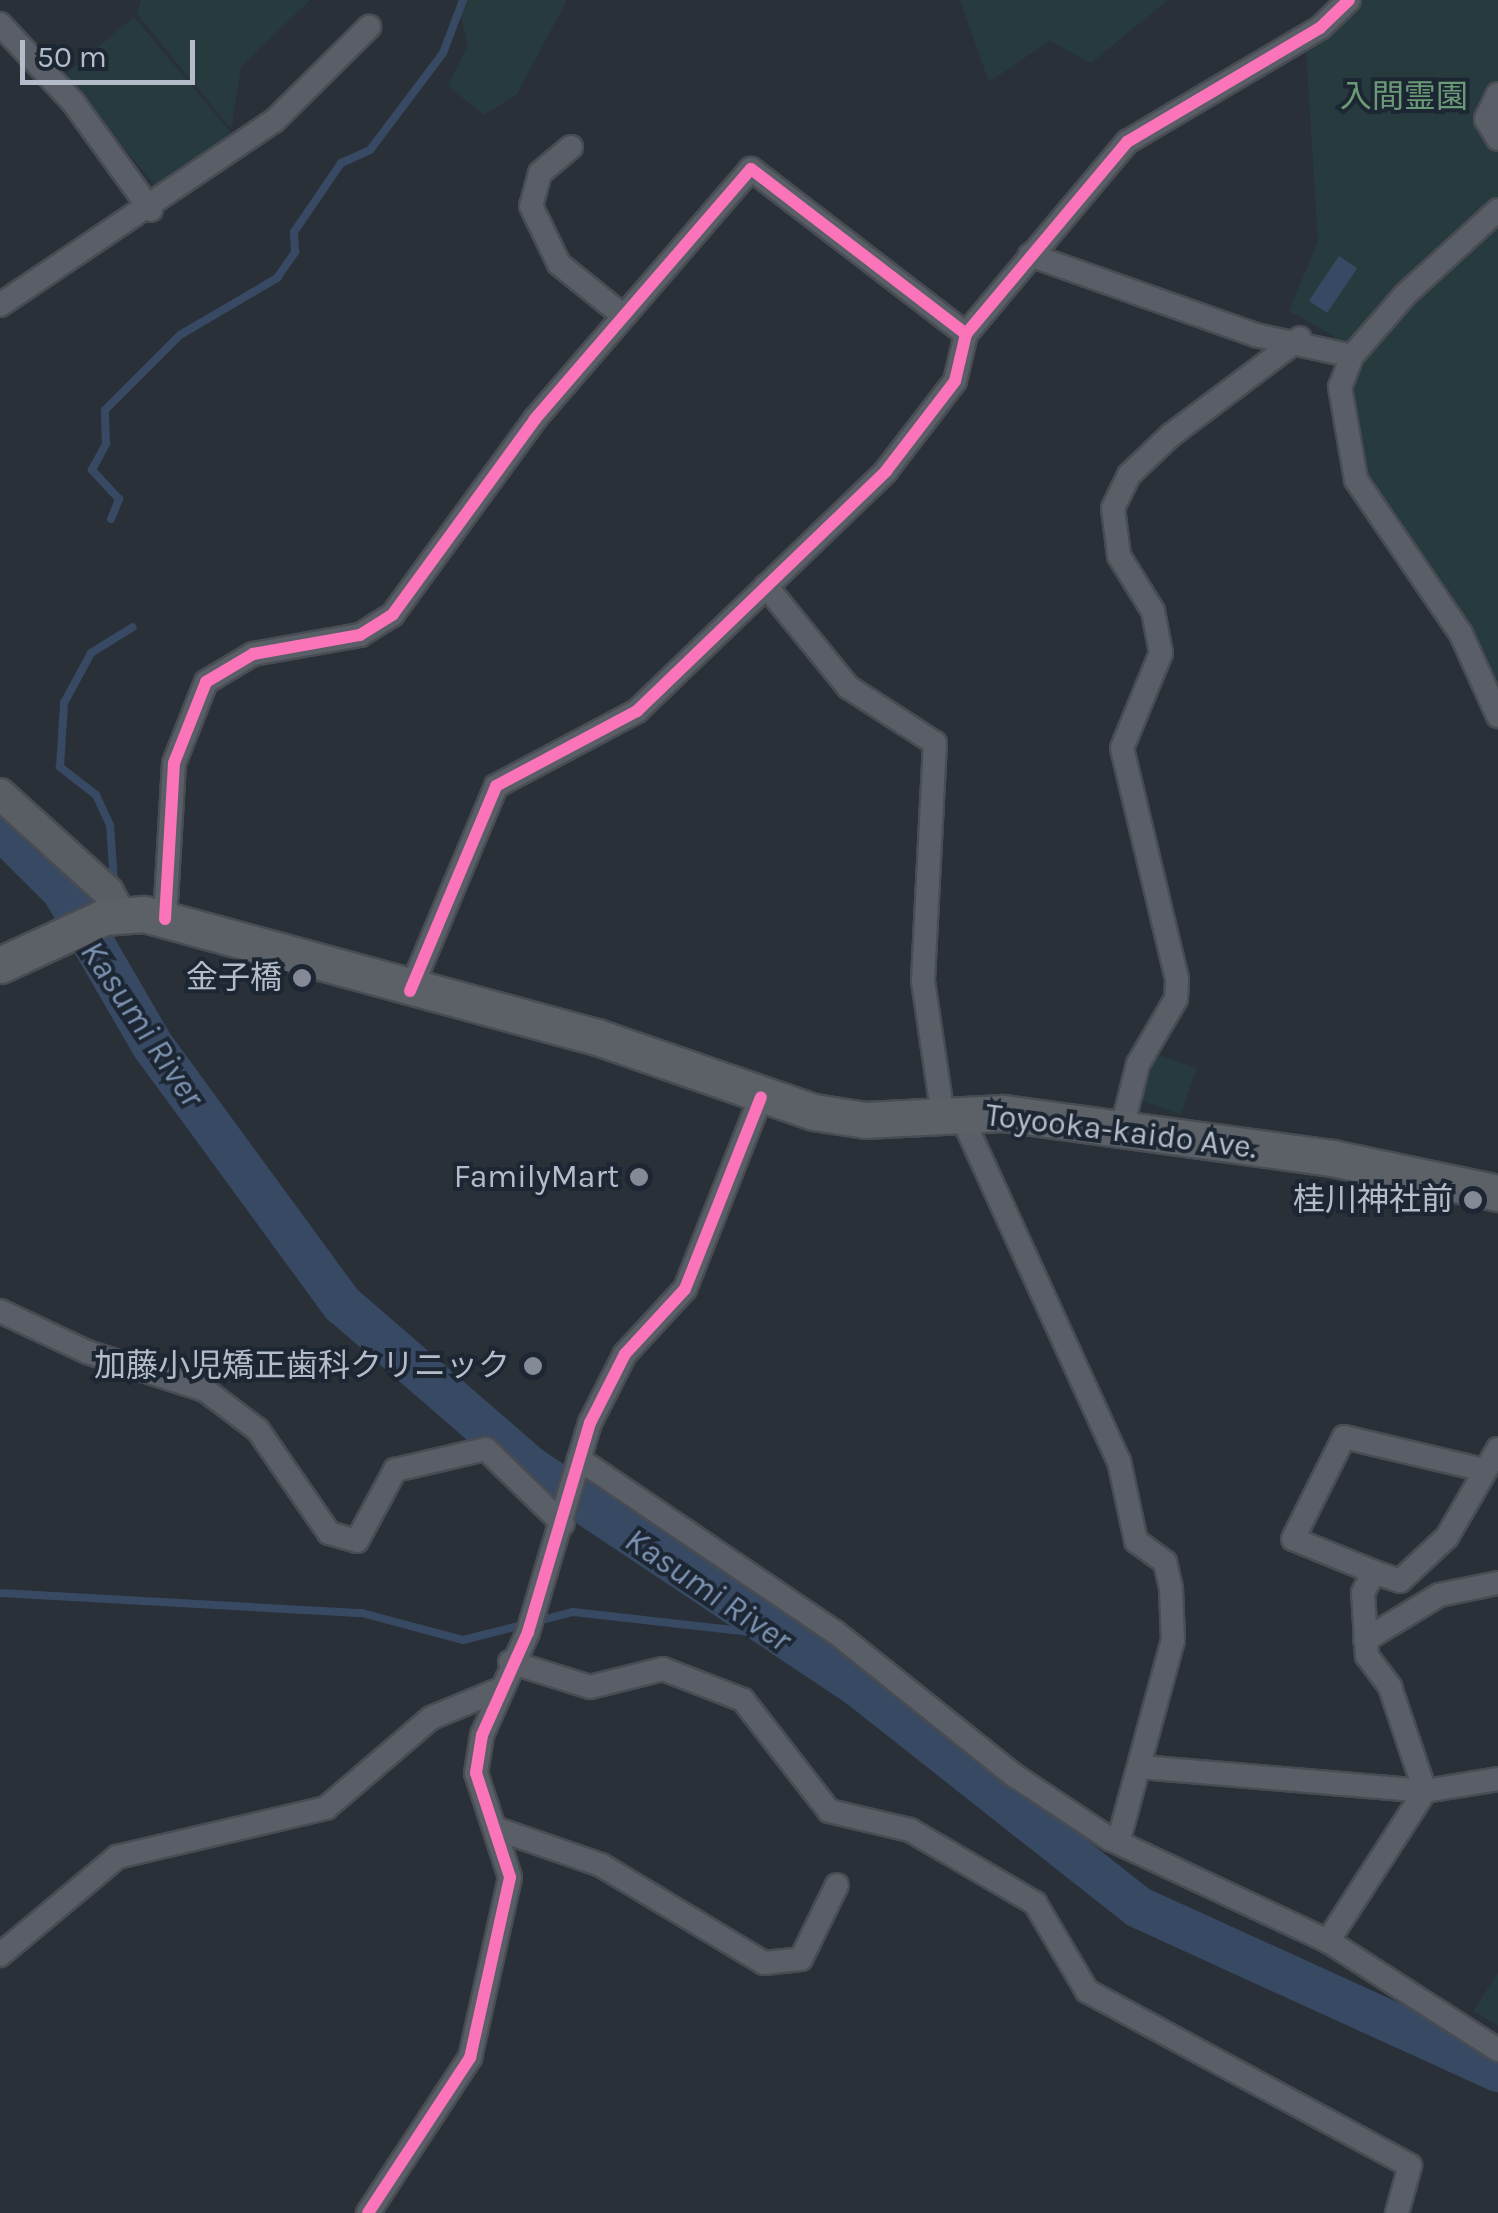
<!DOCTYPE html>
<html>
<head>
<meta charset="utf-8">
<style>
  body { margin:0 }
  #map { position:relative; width:1498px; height:2213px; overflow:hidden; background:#2a3038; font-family:Karla,"Noto Sans JP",sans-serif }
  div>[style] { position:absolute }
  .green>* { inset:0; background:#273a3e; transform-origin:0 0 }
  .water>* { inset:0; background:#384963; transform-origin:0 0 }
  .stream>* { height:8px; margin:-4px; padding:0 4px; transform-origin:4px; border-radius:4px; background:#384963 }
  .river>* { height:42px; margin:-21px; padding:0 21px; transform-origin:21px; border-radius:21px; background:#384963 }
  .roads { filter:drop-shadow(2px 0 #484c53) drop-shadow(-2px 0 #484c53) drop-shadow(0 2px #484c53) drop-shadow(0 -2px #484c53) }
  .street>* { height:22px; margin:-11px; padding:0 11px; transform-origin:11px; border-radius:11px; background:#5a5e66 }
  .secondary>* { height:30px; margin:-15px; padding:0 15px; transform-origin:15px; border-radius:15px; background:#595d64 }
  .primary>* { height:35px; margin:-17.5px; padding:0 17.5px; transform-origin:17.5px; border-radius:17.5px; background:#5c6168 }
  .cycleway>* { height:12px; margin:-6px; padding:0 6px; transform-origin:6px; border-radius:6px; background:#fb73b8 }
  .dots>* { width:28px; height:28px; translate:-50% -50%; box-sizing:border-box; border:5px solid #1d2633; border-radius:50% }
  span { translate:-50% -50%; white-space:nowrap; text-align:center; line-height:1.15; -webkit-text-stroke:8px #1d2633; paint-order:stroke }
  .park-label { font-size:32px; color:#6b9a76 }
  .poi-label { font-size:32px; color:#b4bcc9 }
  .right { translate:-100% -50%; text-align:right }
  .street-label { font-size:32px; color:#b4bcc9 }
  .water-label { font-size:35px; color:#7c92b1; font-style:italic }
  .scale { position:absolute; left:20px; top:40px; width:175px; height:45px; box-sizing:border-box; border:5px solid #b4bcc9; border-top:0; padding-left:12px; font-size:30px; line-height:35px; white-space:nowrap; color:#b4bcc9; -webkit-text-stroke:8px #1d2633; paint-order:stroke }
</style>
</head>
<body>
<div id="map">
  <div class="green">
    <div style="clip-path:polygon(141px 0,310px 0,241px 67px,231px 129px,137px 14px)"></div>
    <div style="clip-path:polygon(457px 0,567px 0,517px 94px,484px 115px,448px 86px,468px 46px)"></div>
    <div style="clip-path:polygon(960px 0,1168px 0,1091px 63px,1050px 41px,989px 82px)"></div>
    <div style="clip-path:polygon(1361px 0,1498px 0,1498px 692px,1371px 487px,1332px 335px,1289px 311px,1318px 241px,1306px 50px)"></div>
    <div style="left:134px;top:17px;width:151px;height:92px;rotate:50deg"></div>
    <div style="left:1156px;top:1054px;width:43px;height:49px;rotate:19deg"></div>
    <div style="clip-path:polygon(1498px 1973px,1498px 2026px,1473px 2011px)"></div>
  </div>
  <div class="water">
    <div style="left:1339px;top:256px;width:22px;height:54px;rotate:34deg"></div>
  </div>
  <div class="stream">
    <div style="left:111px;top:519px;width:22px;rotate:-68deg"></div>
    <div style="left:119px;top:499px;width:40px;rotate:-133deg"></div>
    <div style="left:92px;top:470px;width:30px;rotate:-62deg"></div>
    <div style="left:106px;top:444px;width:34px;rotate:-92deg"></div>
    <div style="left:105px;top:410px;width:106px;rotate:-45deg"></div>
    <div style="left:180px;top:335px;width:113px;rotate:-30.4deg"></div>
    <div style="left:277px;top:278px;width:32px;rotate:-55deg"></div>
    <div style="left:295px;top:252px;width:20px;rotate:-93deg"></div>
    <div style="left:294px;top:232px;width:83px;rotate:-55.7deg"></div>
    <div style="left:341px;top:163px;width:32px;rotate:-24deg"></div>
    <div style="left:370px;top:150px;width:121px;rotate:-53deg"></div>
    <div style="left:443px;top:53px;width:57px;rotate:-69.3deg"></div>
    <div style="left:114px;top:883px;width:58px;rotate:-93.9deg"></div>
    <div style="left:110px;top:825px;width:33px;rotate:-115deg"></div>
    <div style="left:96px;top:795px;width:46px;rotate:-142.1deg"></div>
    <div style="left:60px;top:767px;width:64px;rotate:-86.4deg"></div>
    <div style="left:64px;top:703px;width:57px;rotate:-61.6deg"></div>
    <div style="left:91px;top:653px;width:49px;rotate:-31.8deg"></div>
    <div style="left:0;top:1593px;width:363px;rotate:3.2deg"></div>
    <div style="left:362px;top:1613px;width:105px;rotate:15deg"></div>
    <div style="left:463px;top:1640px;width:114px;rotate:-14.3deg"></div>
    <div style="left:573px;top:1612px;width:196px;rotate:6.4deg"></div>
  </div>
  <div class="river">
    <div style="left:0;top:828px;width:89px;rotate:45deg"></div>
    <div style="left:63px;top:891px;width:179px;rotate:59.9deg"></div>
    <div style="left:153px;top:1046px;width:320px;rotate:53.8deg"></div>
    <div style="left:342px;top:1304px;width:249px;rotate:40.9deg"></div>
    <div style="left:530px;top:1467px;width:393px;rotate:33.7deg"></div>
    <div style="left:857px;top:1685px;width:358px;rotate:38.3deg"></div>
    <div style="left:1138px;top:1907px;width:396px;rotate:24.5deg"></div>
  </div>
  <div class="roads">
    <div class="street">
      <div style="left:0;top:24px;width:107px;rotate:46.9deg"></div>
      <div style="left:73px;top:102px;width:133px;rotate:54.2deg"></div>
      <div style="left:1498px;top:94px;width:28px;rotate:116deg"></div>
      <div style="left:1486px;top:119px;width:23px;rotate:59deg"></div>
      <div style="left:571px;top:147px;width:40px;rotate:140deg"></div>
      <div style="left:540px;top:173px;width:34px;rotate:105deg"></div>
      <div style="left:531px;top:206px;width:64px;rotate:64.2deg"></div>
      <div style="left:559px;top:264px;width:80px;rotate:38.9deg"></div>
      <div style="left:1498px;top:210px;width:126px;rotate:137.6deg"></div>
      <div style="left:1405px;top:295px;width:81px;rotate:131deg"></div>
      <div style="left:1352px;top:356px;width:33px;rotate:111deg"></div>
      <div style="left:1340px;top:387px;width:94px;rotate:80.2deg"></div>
      <div style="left:1356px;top:480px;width:186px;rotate:55.7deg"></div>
      <div style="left:1461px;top:634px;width:90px;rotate:65.7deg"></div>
      <div style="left:1030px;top:255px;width:240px;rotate:19.5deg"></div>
      <div style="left:1256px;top:335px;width:98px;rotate:12.3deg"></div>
      <div style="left:0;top:305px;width:330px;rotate:-33.9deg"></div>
      <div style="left:274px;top:121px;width:134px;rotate:-44.7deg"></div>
      <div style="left:766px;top:586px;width:130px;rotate:50.9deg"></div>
      <div style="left:848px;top:687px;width:103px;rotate:32.8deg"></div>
      <div style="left:935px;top:743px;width:238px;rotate:92.9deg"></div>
      <div style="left:923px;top:981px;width:136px;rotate:81.6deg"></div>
      <div style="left:165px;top:919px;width:156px;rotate:-86.7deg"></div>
      <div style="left:174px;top:763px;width:87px;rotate:-68.4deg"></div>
      <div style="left:206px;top:682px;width:55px;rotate:-30.8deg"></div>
      <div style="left:253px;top:654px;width:109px;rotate:-10.1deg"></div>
      <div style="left:360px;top:635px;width:39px;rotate:-32deg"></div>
      <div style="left:393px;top:614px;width:241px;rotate:-53.9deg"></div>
      <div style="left:535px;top:419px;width:330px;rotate:-49.2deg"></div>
      <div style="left:751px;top:169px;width:271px;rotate:37.5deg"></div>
      <div style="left:410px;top:991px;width:222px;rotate:-67.2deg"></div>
      <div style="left:496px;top:786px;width:160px;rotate:-28deg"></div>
      <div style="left:637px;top:711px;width:346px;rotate:-43.9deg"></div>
      <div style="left:886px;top:471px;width:113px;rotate:-52.5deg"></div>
      <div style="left:955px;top:381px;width:48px;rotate:-76.8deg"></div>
      <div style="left:966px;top:334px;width:251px;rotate:-50deg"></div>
      <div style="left:1127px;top:142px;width:224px;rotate:-30.6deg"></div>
      <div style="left:1320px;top:28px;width:40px;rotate:-44deg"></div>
      <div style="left:961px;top:1115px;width:380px;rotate:65.5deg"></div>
      <div style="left:1119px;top:1461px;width:82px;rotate:78deg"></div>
      <div style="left:1136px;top:1541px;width:36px;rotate:36deg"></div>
      <div style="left:1165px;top:1562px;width:27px;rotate:77deg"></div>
      <div style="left:1171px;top:1588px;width:52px;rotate:87.8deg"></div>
      <div style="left:1173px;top:1640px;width:209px;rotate:105.2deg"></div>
      <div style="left:1122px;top:1128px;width:66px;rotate:-76deg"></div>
      <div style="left:1138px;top:1064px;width:75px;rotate:-59.7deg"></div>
      <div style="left:1176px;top:999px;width:20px;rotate:-87deg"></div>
      <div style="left:1177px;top:979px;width:237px;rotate:-103.4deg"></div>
      <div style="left:1122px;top:748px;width:103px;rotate:-67.7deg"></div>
      <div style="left:1161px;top:653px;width:43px;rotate:-100.8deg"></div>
      <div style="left:1153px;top:611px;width:65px;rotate:-121.7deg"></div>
      <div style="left:1119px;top:556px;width:48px;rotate:-97.1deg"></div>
      <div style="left:1113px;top:508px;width:37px;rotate:-64deg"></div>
      <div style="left:1129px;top:475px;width:58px;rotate:-43.6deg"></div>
      <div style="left:1171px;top:435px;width:161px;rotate:-36.9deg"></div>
      <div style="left:0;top:1311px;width:96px;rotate:25.2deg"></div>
      <div style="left:87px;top:1352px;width:124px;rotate:17.9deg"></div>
      <div style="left:205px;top:1390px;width:66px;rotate:37deg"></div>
      <div style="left:258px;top:1430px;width:125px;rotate:55.4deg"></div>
      <div style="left:329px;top:1533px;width:29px;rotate:16deg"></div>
      <div style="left:357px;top:1541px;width:81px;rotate:-61.8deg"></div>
      <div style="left:395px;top:1470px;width:93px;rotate:-13deg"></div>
      <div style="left:486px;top:1449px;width:107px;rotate:44.2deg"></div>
      <div style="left:1498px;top:1449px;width:102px;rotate:120.1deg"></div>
      <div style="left:1447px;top:1537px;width:64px;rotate:136.9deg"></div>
      <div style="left:1400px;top:1581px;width:28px;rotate:-161deg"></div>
      <div style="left:1374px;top:1572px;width:24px;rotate:118deg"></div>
      <div style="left:1363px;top:1593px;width:63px;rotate:86.4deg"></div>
      <div style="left:1367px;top:1656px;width:39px;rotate:53deg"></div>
      <div style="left:1390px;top:1687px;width:110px;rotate:71.4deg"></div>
      <div style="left:1425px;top:1791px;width:74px;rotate:-9.3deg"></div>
      <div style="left:579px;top:1459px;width:309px;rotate:34.1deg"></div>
      <div style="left:835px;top:1632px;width:231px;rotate:38.7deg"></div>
      <div style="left:1015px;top:1776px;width:114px;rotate:33.6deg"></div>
      <div style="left:1110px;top:1839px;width:241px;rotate:25.1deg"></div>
      <div style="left:1328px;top:1941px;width:202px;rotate:32.7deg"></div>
      <div style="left:1374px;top:1572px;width:87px;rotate:-157.8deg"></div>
      <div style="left:1293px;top:1539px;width:114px;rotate:-63.4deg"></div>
      <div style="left:1344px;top:1437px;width:144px;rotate:13.3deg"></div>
      <div style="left:1365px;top:1640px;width:87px;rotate:-31.3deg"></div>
      <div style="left:1439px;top:1595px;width:60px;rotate:-11.5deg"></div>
      <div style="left:510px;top:1662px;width:84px;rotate:17.4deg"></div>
      <div style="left:590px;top:1687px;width:75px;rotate:-13.9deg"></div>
      <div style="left:663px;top:1669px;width:86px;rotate:21.2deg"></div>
      <div style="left:743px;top:1700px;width:140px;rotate:52.2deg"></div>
      <div style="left:829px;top:1811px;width:83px;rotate:13.2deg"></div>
      <div style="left:910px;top:1830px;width:145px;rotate:30.3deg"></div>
      <div style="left:1035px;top:1903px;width:102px;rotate:59.4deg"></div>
      <div style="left:1087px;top:1991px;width:367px;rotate:28.4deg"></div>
      <div style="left:1410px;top:2166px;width:49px;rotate:105.5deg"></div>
      <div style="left:1140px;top:1767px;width:286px;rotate:4.8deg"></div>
      <div style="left:1425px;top:1791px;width:179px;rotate:122.9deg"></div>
      <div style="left:497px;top:1829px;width:110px;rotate:19.1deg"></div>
      <div style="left:601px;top:1865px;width:190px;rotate:31deg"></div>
      <div style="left:764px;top:1963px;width:37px;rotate:-6deg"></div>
      <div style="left:801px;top:1959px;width:82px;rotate:-64.1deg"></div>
      <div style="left:0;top:1955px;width:153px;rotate:-39.9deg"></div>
      <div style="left:117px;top:1857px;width:215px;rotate:-13.2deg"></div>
      <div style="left:326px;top:1808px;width:138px;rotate:-40.6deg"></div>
      <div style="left:431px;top:1718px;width:70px;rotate:-22.6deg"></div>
      <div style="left:368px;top:2213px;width:186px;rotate:-56.7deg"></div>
      <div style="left:470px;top:2058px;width:185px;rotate:-77.5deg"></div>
      <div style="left:510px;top:1877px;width:109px;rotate:-108.1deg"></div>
      <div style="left:476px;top:1773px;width:38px;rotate:-81deg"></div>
      <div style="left:482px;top:1735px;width:113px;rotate:-65.9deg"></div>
      <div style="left:528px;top:1632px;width:218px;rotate:-73.5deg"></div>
      <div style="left:590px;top:1423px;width:77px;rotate:-63.1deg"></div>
      <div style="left:625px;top:1354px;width:88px;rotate:-47.3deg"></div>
      <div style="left:685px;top:1289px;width:206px;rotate:-68.4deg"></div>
    </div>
    <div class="secondary">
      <div style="left:0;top:794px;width:146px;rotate:42.2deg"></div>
      <div style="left:108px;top:892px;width:24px;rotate:62deg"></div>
    </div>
    <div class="primary">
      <div style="left:0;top:965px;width:115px;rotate:-24.8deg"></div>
      <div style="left:104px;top:917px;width:40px;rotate:-4.3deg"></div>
      <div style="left:144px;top:914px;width:469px;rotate:15.2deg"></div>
      <div style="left:597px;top:1037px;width:230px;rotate:19.1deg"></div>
      <div style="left:814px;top:1112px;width:52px;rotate:8.9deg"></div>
      <div style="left:865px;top:1120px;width:138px;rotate:-2.9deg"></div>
      <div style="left:1003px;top:1113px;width:332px;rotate:7.8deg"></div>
      <div style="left:1332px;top:1158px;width:170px;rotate:11.9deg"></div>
    </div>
  </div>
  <div class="cycleway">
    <div style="left:165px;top:919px;width:156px;rotate:-86.7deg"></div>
    <div style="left:174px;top:763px;width:87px;rotate:-68.4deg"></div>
    <div style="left:206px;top:682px;width:55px;rotate:-30.8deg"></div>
    <div style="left:253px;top:654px;width:109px;rotate:-10.1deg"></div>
    <div style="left:360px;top:635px;width:39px;rotate:-32deg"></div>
    <div style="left:393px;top:614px;width:241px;rotate:-53.9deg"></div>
    <div style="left:535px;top:419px;width:330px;rotate:-49.2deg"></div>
    <div style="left:751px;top:169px;width:271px;rotate:37.5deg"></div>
    <div style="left:410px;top:991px;width:222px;rotate:-67.2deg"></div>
    <div style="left:496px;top:786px;width:160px;rotate:-28deg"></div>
    <div style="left:637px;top:711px;width:346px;rotate:-43.9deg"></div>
    <div style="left:886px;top:471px;width:113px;rotate:-52.5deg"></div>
    <div style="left:955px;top:381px;width:48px;rotate:-76.8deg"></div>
    <div style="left:966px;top:334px;width:251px;rotate:-50deg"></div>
    <div style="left:1127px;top:142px;width:224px;rotate:-30.6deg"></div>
    <div style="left:1320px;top:28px;width:40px;rotate:-44deg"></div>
    <div style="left:368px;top:2213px;width:186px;rotate:-56.7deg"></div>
    <div style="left:470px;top:2058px;width:185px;rotate:-77.5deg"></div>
    <div style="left:510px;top:1877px;width:109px;rotate:-108.1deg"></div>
    <div style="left:476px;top:1773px;width:38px;rotate:-81deg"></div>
    <div style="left:482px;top:1735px;width:113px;rotate:-65.9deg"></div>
    <div style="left:528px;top:1632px;width:218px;rotate:-73.5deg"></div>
    <div style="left:590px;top:1423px;width:77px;rotate:-63.1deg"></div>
    <div style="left:625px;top:1354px;width:88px;rotate:-47.3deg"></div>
    <div style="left:685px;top:1289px;width:206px;rotate:-68.4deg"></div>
  </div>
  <div class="dots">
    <div style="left:302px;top:978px;background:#848b96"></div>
    <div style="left:639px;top:1177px;background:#848b96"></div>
    <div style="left:1473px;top:1200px;background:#848b96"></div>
    <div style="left:533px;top:1366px;background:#848b96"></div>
  </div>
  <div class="park-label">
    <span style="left:1404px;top:97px">入間霊園</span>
  </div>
  <div class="poi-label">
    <span class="right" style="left:282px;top:978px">金子橋</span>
    <span class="right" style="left:619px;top:1177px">FamilyMart</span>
    <span class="right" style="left:1453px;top:1200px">桂川神社前</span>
    <span class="right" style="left:510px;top:1366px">加藤小児矯正歯科クリニック</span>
  </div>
  <div class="street-label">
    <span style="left:1121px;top:1132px;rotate:7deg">Toyooka-kaido Ave.</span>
  </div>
  <div class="water-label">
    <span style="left:142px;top:1024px;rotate:56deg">Kasumi River</span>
    <span style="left:708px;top:1590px;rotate:34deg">Kasumi River</span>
  </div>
  <div class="scale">50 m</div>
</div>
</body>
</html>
